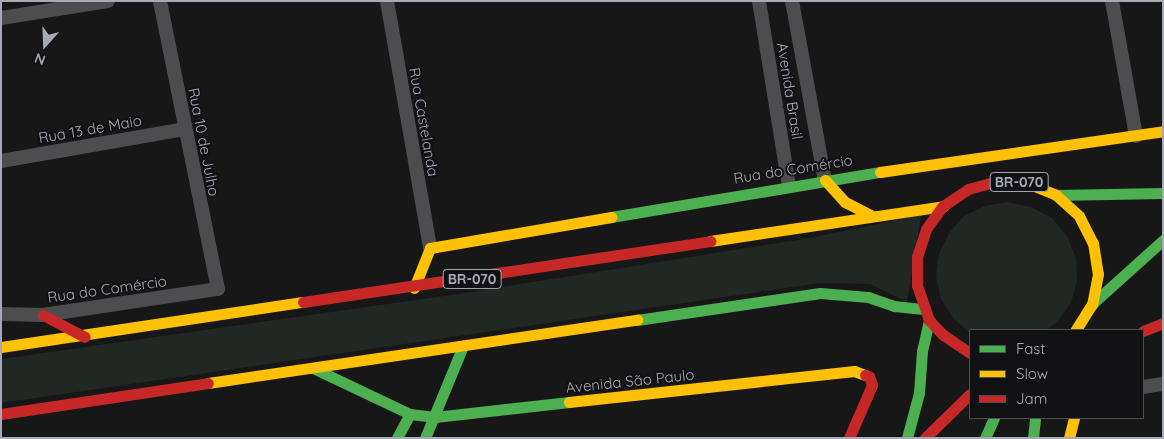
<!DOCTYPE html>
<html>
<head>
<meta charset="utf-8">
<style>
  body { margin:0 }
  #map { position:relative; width:1164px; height:439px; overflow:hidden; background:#171717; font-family:Quicksand,sans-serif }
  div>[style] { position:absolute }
  .green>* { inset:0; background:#212723 }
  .street>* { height:14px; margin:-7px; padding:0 7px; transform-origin:7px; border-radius:7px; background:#4d4d50 }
  .fast>* { height:11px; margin:-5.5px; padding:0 5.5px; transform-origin:5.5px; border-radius:5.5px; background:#4caf50 }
  .slow>* { height:11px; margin:-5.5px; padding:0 5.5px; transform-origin:5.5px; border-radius:5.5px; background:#ffc107 }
  .jam>* { height:11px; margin:-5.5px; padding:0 5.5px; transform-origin:5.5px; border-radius:5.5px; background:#c62828 }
  span { translate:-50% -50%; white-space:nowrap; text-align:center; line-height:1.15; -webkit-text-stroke:4px #111113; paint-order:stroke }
  .shield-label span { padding:1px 4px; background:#111113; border:1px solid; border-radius:4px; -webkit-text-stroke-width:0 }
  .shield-label { font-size:14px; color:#a8a9b7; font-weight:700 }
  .street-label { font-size:15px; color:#a8a9b7 }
  .frame { position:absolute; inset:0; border:2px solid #a8a9b7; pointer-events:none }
  .legend { position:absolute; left:969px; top:329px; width:175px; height:90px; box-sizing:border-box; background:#111113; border:1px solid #4d4e55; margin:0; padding:6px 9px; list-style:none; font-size:15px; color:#a8a9b7 }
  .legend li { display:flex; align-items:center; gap:10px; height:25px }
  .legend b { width:25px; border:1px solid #4d4e55 }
  .north { position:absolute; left:20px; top:20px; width:50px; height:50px; -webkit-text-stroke:4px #111113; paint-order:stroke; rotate:200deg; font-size:14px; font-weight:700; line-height:20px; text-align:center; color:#a8a9b7 }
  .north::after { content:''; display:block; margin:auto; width:18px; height:22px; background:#a8a9b7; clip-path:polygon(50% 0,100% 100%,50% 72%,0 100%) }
</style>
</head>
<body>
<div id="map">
  <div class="green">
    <div style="clip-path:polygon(1008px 202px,1031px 207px,1052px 218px,1067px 236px,1076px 258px,1077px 281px,1071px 303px,1057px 322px,1046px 330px,970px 333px,954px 319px,941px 299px,936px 277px,939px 254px,949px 233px,964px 216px,985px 206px)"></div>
    <div style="clip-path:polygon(921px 215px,907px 302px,870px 284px,820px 283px,1px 403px,1px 359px,451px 295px,810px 238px)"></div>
  </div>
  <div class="street">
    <div style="left:387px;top:1px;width:251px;rotate:80.1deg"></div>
    <div style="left:759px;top:1px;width:187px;rotate:80.8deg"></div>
    <div style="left:792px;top:1px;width:182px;rotate:79.6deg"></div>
    <div style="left:1112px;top:1px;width:137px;rotate:79.9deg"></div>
    <div style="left:1px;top:18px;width:108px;rotate:-9deg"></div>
    <div style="left:1px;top:161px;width:186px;rotate:-9.9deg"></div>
    <div style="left:1px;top:314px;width:42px;rotate:1.4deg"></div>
    <div style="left:43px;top:315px;width:177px;rotate:-8.5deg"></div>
    <div style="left:218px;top:289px;width:294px;rotate:-101.4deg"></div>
    <div style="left:1143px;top:387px;width:20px;rotate:-9deg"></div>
  </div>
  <div class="fast">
    <div style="left:1056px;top:195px;width:107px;rotate:-1.1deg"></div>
    <div style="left:611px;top:217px;width:273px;rotate:-9.5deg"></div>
    <div style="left:1092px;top:304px;width:96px;rotate:-42deg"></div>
    <div style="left:637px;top:320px;width:185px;rotate:-8.4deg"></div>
    <div style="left:820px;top:293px;width:48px;rotate:4.8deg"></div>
    <div style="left:868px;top:297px;width:28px;rotate:19deg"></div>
    <div style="left:894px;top:306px;width:30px;rotate:6deg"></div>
    <div style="left:313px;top:368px;width:107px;rotate:25.4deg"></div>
    <div style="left:410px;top:414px;width:25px;rotate:7deg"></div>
    <div style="left:435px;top:417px;width:135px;rotate:-6.4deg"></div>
    <div style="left:397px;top:438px;width:27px;rotate:-62deg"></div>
    <div style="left:425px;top:438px;width:100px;rotate:-67.6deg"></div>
    <div style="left:907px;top:438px;width:47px;rotate:-75.1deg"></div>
    <div style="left:919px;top:393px;width:42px;rotate:-85.9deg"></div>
    <div style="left:922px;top:351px;width:32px;rotate:-77deg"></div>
    <div style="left:985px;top:438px;width:22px;rotate:-66deg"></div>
    <div style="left:1033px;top:438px;width:20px;rotate:-84deg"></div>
  </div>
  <div class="slow">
    <div style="left:880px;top:172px;width:286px;rotate:-8.2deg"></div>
    <div style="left:825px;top:180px;width:30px;rotate:48deg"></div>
    <div style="left:845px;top:202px;width:31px;rotate:27deg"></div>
    <div style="left:998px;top:181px;width:29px;rotate:4deg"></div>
    <div style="left:1027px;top:183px;width:31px;rotate:22deg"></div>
    <div style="left:1056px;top:195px;width:31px;rotate:42deg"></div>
    <div style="left:1079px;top:216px;width:30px;rotate:63deg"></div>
    <div style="left:1093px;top:243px;width:31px;rotate:81deg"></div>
    <div style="left:1098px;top:274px;width:31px;rotate:101deg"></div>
    <div style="left:1092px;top:304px;width:31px;rotate:122deg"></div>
    <div style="left:710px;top:241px;width:236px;rotate:-8.5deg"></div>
    <div style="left:414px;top:288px;width:43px;rotate:-68.2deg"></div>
    <div style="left:430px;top:248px;width:184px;rotate:-9.7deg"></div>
    <div style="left:1px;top:347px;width:305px;rotate:-8.5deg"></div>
    <div style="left:208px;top:383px;width:434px;rotate:-8.4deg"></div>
    <div style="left:569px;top:402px;width:287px;rotate:-6.2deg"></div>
    <div style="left:854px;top:371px;width:12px;rotate:20deg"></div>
    <div style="left:1069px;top:438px;width:21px;rotate:-76deg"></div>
  </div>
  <div class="jam">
    <div style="left:303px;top:302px;width:412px;rotate:-8.5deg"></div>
    <div style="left:43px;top:315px;width:47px;rotate:27.6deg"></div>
    <div style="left:1143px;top:331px;width:22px;rotate:-22deg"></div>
    <div style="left:970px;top:353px;width:32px;rotate:-146deg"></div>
    <div style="left:943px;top:335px;width:21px;rotate:-133deg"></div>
    <div style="left:929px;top:320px;width:37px;rotate:-109deg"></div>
    <div style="left:917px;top:285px;width:28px;rotate:-90deg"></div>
    <div style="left:917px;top:257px;width:29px;rotate:-72deg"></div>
    <div style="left:926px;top:229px;width:29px;rotate:-54deg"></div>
    <div style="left:943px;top:206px;width:30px;rotate:-34deg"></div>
    <div style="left:968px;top:189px;width:31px;rotate:-15deg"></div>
    <div style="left:1px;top:414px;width:209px;rotate:-8.5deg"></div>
    <div style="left:849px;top:438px;width:58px;rotate:-66.5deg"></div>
    <div style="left:872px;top:385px;width:9px;rotate:-108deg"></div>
    <div style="left:869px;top:376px;width:4px;rotate:-166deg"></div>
    <div style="left:925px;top:438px;width:63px;rotate:-44.4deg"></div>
  </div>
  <div class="shield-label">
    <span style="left:1019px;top:182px">BR-070</span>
    <span style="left:472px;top:279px">BR-070</span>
  </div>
  <div class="street-label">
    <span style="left:790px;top:91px;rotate:81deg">Avenida Brasil</span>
    <span style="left:424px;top:122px;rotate:80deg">Rua Castelanda</span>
    <span style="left:90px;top:129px;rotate:-10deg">Rua 13 de Maio</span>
    <span style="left:204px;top:142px;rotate:79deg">Rua 10 de Julho</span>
    <span style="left:793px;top:169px;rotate:-9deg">Rua do Comércio</span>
    <span style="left:107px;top:289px;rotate:-8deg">Rua do Comércio</span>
    <span style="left:630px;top:381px;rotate:-6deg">Avenida São Paulo</span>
  </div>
  <div class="frame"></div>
  <ul class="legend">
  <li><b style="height:6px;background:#4caf50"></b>Fast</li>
  <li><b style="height:6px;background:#ffc107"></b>Slow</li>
  <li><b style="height:6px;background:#c62828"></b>Jam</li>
  </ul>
  <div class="north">N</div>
</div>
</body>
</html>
